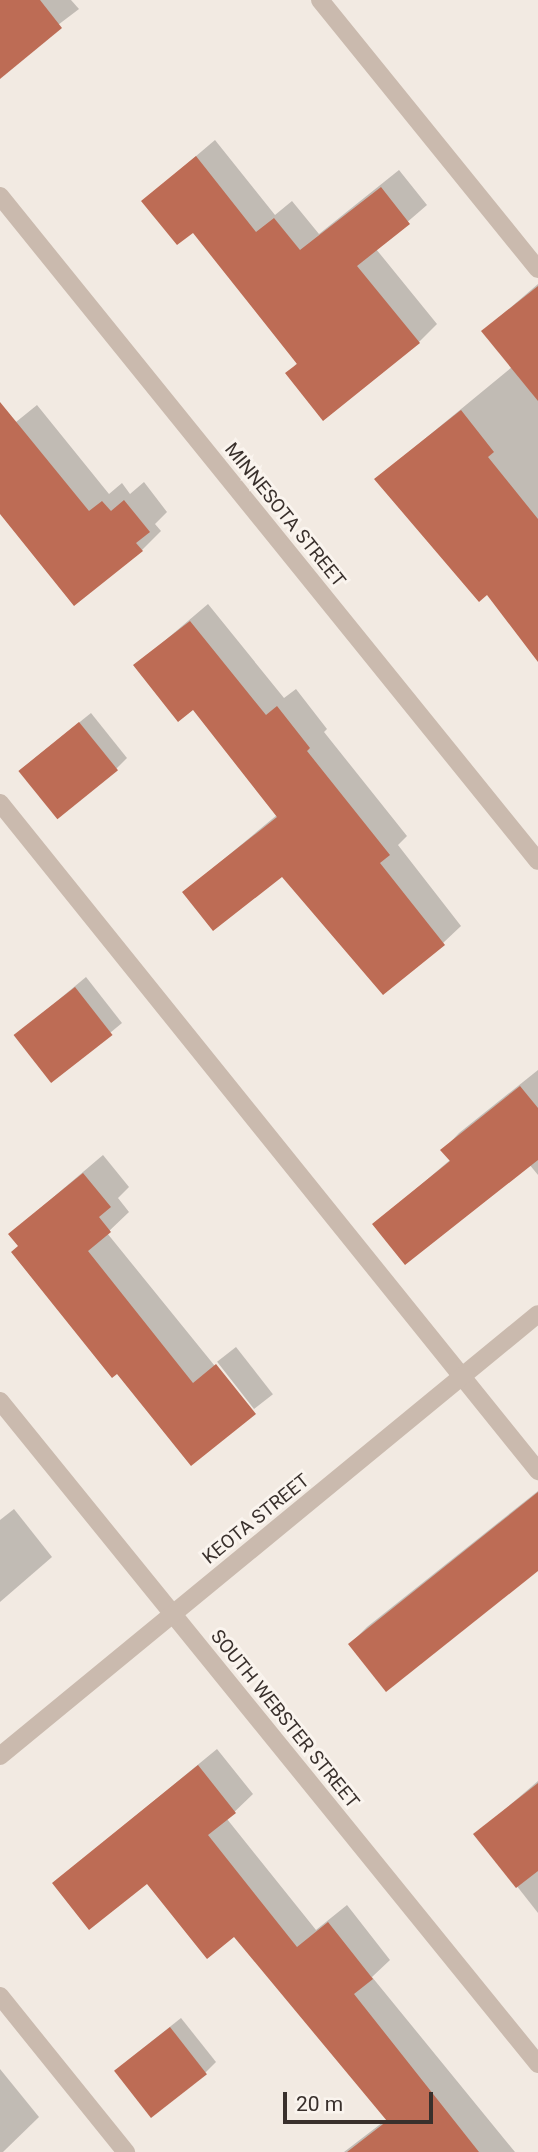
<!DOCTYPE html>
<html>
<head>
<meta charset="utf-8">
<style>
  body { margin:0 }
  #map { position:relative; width:538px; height:2152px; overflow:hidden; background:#f2eae2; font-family:Roboto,sans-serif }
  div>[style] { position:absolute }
  .shadow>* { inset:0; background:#0003; transform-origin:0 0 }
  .building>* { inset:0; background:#bd6c55; transform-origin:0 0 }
  .lane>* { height:18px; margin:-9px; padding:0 9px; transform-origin:9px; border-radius:9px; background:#cabaae }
  .street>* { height:18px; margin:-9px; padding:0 9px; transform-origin:9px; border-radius:9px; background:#cabaae }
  span { translate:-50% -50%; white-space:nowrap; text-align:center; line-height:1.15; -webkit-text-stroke:6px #faf4ee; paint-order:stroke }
  .street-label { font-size:19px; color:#39302c }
  .scale { position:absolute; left:283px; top:2092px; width:150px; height:32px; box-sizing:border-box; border:4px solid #39302c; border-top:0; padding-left:9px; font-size:21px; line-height:24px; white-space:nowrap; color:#39302c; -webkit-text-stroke:5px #faf4ee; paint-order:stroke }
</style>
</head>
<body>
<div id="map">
  <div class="shadow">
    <div style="clip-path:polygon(0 0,71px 0,79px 9px,0 69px)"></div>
    <div style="clip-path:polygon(215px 140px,275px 215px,292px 201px,319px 234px,399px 170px,427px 205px,376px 249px,437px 324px,419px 342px,287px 374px,298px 362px,193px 230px,143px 201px)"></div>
    <div style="clip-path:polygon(538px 284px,538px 659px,487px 593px,376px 479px,512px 367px,483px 331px)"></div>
    <div style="clip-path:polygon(37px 405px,109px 494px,122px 483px,130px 494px,144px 482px,167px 512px,155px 524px,161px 531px,142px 550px,0 512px,0 435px)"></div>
    <div style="clip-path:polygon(208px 604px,284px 698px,296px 689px,327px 729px,324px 732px,407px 836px,398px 845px,461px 926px,443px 943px,282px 874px,184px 892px,277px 815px,193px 708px,135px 666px)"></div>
    <div style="clip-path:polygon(91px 713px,127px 758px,116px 769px,20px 770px)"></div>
    <div style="clip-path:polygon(86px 977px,122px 1023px,52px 1081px,27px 1026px)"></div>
    <div style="clip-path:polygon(538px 1070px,538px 1175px,529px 1164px,375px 1224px,450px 1160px,443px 1150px,459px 1133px)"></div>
    <div style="clip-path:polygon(103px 1155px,129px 1187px,118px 1198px,129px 1212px,107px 1233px,253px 1413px,191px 1463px,10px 1234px)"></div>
    <div style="left:236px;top:1347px;width:60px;height:24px;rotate:52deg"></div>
    <div style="clip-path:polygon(538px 1491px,538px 1568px,350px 1644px,367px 1627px)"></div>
    <div style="clip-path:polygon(14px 1509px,52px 1557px,0 1602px,0 1520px)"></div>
    <div style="clip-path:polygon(217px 1749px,253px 1794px,227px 1819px,316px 1930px,347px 1905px,390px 1960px,372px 1977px,515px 2152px,344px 2152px,387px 2119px,234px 1935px,147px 1882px,54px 1883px)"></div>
    <div style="clip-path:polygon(538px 1781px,538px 1913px,476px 1834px)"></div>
    <div style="clip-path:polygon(181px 2018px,216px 2062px,205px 2073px,127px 2061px)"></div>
    <div style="clip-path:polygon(0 2069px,39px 2117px,3px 2152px,0 2152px)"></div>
  </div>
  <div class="building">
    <div style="clip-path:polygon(0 0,40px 0,62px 28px,0 79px)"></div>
    <div style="clip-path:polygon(196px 156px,256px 232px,274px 218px,300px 250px,381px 187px,410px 224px,357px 266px,420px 343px,323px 421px,285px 373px,297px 364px,193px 233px,177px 245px,141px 201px)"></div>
    <div style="clip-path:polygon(538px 286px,538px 401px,481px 331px)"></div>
    <div style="clip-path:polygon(0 402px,89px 511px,102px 501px,111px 511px,124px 500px,150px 532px,136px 543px,143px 551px,74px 606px,0 514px)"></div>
    <div style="clip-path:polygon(461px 410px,494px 452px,488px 457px,538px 519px,538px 662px,487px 595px,479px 602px,374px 479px)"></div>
    <div style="clip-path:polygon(190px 621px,266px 715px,277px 706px,310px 748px,307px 751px,390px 855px,380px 863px,445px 945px,383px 995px,282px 877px,213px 931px,182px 892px,277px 817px,193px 710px,178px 722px,133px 665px)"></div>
    <div style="left:79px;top:722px;width:62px;height:78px;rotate:51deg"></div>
    <div style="left:75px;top:987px;width:61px;height:78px;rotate:52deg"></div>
    <div style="clip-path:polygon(520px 1086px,538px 1108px,538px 1160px,405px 1265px,372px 1224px,450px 1161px,440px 1150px)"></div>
    <div style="clip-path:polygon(83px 1173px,111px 1207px,99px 1217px,111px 1232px,88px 1251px,193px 1383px,216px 1364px,256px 1414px,191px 1466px,117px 1374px,112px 1378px,11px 1252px,18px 1246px,8px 1234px)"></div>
    <div style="clip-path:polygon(538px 1492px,538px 1571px,386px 1692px,348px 1644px)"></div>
    <div style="clip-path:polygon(198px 1765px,236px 1813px,208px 1835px,297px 1947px,328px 1922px,373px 1979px,354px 1994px,479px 2152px,347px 2152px,387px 2121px,234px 1937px,207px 1959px,147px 1884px,89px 1930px,52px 1883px)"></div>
    <div style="clip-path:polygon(538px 1783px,538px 1871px,516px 1888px,473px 1834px)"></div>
    <div style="left:170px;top:2027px;width:60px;height:71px;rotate:52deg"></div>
  </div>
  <div class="lane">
    <div style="left:320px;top:0;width:346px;rotate:51deg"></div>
    <div style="left:0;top:803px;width:858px;rotate:51.15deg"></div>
    <div style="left:0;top:1996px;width:201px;rotate:51.1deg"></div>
  </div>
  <div class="street">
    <div style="left:0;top:196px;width:855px;rotate:51.03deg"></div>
    <div style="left:0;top:1401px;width:854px;rotate:50.94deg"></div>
    <div style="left:0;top:1756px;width:696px;rotate:-39.41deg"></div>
  </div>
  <div class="street-label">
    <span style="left:285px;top:515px;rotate:51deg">MINNESOTA STREET</span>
    <span style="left:256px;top:1519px;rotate:-39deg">KEOTA STREET</span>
    <span style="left:285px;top:1719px;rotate:51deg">SOUTH WEBSTER STREET</span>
  </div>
  <div class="scale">20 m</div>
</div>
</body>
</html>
